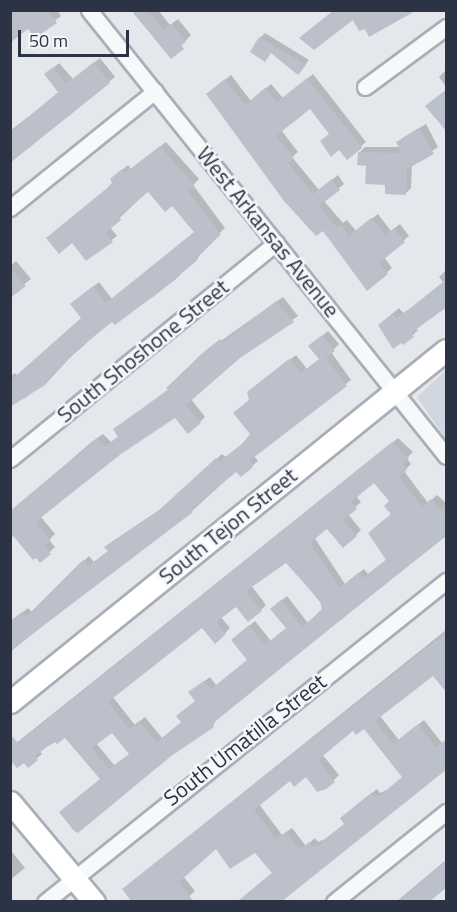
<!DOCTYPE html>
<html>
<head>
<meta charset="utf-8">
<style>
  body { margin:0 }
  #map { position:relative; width:457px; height:912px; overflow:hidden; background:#e4e7ec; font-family:"Titillium Web",sans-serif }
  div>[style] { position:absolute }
  .built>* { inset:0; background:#d2d6de }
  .shadow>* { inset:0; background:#0003 }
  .building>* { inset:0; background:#bbc0ca }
  .roads { filter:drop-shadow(2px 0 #a9aeb7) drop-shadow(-2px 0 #a9aeb7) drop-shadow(0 2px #a9aeb7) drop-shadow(0 -2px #a9aeb7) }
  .street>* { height:15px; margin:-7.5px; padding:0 7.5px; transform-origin:7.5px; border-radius:7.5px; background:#f7f8fa }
  .secondary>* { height:21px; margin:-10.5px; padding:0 10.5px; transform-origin:10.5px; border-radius:10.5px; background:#fff }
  span { translate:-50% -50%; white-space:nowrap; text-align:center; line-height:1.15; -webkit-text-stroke:5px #f4f6f9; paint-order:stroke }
  .street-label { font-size:22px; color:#2b3445 }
  .frame { position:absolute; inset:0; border:12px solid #2b3445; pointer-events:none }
  .scale { position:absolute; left:18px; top:30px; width:111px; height:27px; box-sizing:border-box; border:3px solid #2b3445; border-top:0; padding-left:8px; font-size:18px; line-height:21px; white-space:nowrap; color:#2b3445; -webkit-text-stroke:4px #f4f6f9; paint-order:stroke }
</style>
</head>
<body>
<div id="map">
  <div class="built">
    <div style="clip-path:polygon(446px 370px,446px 439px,417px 397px)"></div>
  </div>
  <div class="shadow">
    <div style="clip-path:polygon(21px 10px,57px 10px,61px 16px,35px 36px)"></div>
    <div style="clip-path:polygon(131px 10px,158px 10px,170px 25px,178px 19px,191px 35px,171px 57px)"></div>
    <div style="clip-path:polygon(265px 33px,309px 60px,302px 69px,272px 52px,260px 38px)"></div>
    <div style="clip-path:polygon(100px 58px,115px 77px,10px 161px,10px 131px,60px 92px,52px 69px,59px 63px,73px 79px)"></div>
    <div style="clip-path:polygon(446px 70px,446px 87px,439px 77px)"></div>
    <div style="clip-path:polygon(313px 74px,366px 142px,347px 158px,310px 107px,281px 130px,298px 152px,292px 157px,319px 190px,338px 175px,344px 184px,324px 201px,343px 223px,347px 220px,356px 231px,378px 214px,391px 231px,400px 224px,409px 236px,384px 257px,392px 268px,368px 289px,214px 89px,231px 75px,251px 101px,271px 84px,283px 98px)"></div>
    <div style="clip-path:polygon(426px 124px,438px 147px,412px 164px,411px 188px,405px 194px,387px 183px,360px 152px,365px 147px,401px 147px,398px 142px,404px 137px)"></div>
    <div style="clip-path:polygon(166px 142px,199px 179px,193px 185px,225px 228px,206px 245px,196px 261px,153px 297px,112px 320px,24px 399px,22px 396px,10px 405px,10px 377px,15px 373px,18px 376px,83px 318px,78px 299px,99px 282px,112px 299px,195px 232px,173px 203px,149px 190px,110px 227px,117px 236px,86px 259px,117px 174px,128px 165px,131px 169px)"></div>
    <div style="clip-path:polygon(16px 261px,31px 279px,10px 295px,10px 266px)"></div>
    <div style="clip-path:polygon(446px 270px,446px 304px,416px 327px,418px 330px,413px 335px,386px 319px,399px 308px,403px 313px,412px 308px,443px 282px,439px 277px)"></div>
    <div style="clip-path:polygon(283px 297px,298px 316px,239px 357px,191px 399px,205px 417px,200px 422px,175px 416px,120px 452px,41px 517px,55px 534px,49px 540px,55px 547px,40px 561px,15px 535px,10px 538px,10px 514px,89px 444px,103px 434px,111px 442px,119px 436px,115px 429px,169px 389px,198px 357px)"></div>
    <div style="clip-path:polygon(328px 331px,339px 344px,331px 352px,351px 380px,254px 456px,258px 461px,252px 466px,241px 475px,237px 470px,192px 511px,147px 542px,10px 652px,10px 622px,28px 608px,32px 612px,89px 556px,94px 562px,109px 551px,112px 542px,165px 506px,222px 454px,226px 457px,247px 440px,252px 434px,251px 399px,254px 387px,296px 355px,307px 369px,321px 358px,316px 341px)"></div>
    <div style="clip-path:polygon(evenodd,398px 438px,413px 452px,407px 458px,411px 464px,404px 471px,428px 503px,437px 495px,446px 503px,446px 536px,216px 719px,213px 726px,102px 779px,65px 736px,40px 751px,42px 754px,28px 766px,10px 748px,398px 438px,374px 481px,391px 501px,387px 559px,368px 574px,364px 569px,345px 584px,314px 537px,328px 526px,356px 535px,361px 530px,348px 514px,361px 502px,356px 496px,374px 481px,398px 438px,287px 561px,324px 607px,308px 623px,287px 596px,277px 604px,287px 628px,271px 641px,255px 621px,238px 635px,249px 660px,217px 686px,210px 677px,195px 688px,196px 700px,183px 722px,162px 738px,145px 717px,135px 725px,112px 696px,202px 625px,225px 633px,230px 628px,221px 617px,236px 604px,261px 610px,266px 605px,251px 585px,287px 561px,398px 438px,112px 731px,131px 753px,115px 766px,96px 743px,112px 731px)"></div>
    <div style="clip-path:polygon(evenodd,446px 630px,446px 662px,380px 716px,399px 740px,424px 720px,442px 743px,277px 902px,237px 902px,273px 872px,256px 851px,216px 847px,183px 876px,195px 891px,184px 901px,129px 884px,446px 630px,364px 727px,404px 777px,389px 789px,380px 793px,377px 789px,347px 813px,346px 823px,327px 838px,318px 842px,315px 838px,306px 846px,292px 828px,282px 835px,259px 804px,290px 779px,306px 775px,318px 790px,334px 780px,339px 775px,322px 754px,353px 729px,364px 727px)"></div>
    <div style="clip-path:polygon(12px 852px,25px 868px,10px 880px,10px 854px)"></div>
    <div style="clip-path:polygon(446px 860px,446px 885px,427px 902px,396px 902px)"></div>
  </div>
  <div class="building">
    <div style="clip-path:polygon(10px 10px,47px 10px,57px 23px,35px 38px,28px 29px,10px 43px)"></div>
    <div style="clip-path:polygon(131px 10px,147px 10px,164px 30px,172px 24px,186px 42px,181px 45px,184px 49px,171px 59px)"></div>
    <div style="clip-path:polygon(334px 10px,417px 10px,369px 37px,365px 29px,359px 31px,353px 20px,314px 50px,299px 38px)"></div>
    <div style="clip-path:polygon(259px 37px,273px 45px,306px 65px,298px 75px,271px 53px,265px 62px,250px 52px)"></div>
    <div style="clip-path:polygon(94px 62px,110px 83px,10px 163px,10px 133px,58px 92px,44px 74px,53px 67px,66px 84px)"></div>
    <div style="clip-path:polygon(307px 78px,362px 148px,347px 160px,339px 150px,331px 157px,320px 141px,329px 134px,310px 109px,276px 136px,294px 158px,288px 163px,313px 194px,332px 179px,340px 190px,319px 206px,337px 228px,341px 225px,349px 236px,371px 218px,385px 235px,394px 228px,405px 242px,379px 263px,388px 274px,367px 291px,323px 231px,316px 236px,284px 201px,206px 94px,225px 79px,245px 105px,265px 88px,277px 102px)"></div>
    <div style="clip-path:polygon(447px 89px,447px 132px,425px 106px)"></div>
    <div style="clip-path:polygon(420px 129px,434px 154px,407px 169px,406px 195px,385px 194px,385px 185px,365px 184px,366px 166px,357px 165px,358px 152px,402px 153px,396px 142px)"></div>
    <div style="clip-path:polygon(160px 146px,195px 186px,188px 191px,221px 234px,175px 280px,115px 325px,112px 322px,77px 350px,45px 385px,10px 407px,10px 381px,81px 318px,70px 304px,93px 286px,106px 303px,194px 232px,172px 206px,165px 212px,148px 192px,118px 216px,121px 220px,105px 233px,113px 242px,86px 261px,72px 243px,59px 254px,46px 238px,106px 189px,112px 183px,110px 179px,122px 169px,125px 173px)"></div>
    <div style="clip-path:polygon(10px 267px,26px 286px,10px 298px)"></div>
    <div style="clip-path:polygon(447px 279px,447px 307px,411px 333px,414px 337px,403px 345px,401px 343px,393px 349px,378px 325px,393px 313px,396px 318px,404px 313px)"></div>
    <div style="clip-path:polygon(276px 301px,294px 322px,240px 358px,186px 405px,201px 423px,188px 434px,175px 418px,121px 454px,44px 515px,36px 523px,51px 541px,45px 546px,51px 554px,40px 563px,36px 558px,33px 560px,10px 532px,10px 511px,97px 438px,105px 447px,118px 437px,113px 429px,168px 390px,166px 388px,205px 351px,220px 339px,223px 342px)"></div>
    <div style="clip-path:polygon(322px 335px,335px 351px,326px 358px,347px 386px,249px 461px,253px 467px,241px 477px,236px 472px,191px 509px,193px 512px,10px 651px,10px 621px,22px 612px,26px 617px,83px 560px,88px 566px,108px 551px,104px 547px,158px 511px,216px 458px,219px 462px,242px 444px,250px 434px,233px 413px,249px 400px,247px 392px,289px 359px,301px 373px,319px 359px,308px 346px)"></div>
    <div style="clip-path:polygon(evenodd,392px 442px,409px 458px,403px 464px,407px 470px,399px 476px,422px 507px,431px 499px,441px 510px,447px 506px,447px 534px,212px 724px,214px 727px,170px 757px,78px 833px,74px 831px,59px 812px,100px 779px,65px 738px,57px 744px,54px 741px,35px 756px,38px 760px,28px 768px,24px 763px,17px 768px,10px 760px,10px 734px,18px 743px,392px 442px,374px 483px,389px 501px,384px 506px,391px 514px,368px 533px,386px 560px,363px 578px,358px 573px,340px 588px,310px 543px,327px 529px,343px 548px,357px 536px,343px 520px,357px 509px,351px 502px,374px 483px,392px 442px,286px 563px,320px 601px,322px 610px,302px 627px,281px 600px,270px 609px,286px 628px,265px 645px,249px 625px,231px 640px,247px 660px,211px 689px,204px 681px,188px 692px,195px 701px,176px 716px,181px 722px,157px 742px,139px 721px,129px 729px,108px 702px,202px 628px,215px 644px,226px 634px,216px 622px,236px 607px,248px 622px,262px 611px,246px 591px,286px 563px,392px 442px,112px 733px,129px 754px,109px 769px,92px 748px,112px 733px)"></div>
    <div style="clip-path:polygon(evenodd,447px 632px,447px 693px,433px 676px,375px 721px,393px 744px,418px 724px,436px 747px,447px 739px,447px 769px,281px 902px,237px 902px,272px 873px,255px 853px,230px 869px,216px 849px,179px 882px,194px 902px,132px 902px,122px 889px,447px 632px,364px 729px,402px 777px,382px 794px,374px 797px,371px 793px,340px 818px,344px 824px,320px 843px,313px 847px,309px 842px,300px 850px,286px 832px,276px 839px,254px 810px,290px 781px,294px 787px,306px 777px,317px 792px,326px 789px,335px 782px,318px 760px,353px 731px,356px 735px,364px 729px)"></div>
    <div style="clip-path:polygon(447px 861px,447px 887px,429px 902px,397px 902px)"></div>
  </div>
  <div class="roads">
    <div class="street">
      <div style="left:89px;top:10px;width:571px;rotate:51.32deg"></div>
      <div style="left:365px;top:87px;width:101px;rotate:-36.5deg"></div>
      <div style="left:10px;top:208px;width:186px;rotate:-38.9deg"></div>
      <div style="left:10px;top:459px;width:343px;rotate:-39.1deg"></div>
      <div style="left:45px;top:902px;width:514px;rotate:-38.68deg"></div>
      <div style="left:334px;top:902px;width:144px;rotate:-38.8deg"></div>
    </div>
    <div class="secondary">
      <div style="left:10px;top:702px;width:560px;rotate:-38.92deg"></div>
      <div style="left:10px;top:802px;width:131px;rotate:50deg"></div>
    </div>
  </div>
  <div class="street-label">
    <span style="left:268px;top:232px;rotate:51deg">West Arkansas Avenue</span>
    <span style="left:143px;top:351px;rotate:-39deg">South Shoshone Street</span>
    <span style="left:228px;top:526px;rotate:-39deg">South Tejon Street</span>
    <span style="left:245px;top:740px;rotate:-38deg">South Umatilla Street</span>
  </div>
  <div class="frame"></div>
  <div class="scale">50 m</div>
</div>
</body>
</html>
